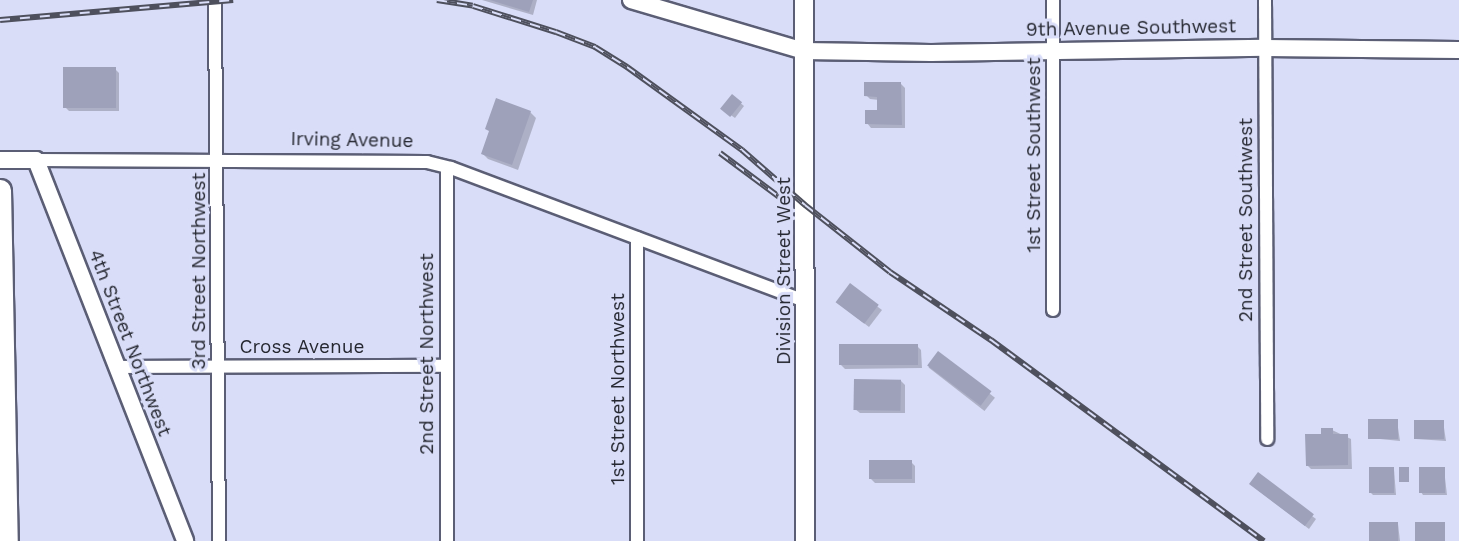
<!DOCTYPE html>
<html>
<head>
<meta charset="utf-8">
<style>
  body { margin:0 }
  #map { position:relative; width:1459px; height:541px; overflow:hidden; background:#d9ddf8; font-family:"Work Sans",sans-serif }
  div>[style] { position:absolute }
  .shadow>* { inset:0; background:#0003; transform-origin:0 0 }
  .building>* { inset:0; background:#9ea1ba; transform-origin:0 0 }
  .roads { filter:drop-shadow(2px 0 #5b5e75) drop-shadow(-2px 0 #5b5e75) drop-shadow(0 2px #5b5e75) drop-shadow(0 -2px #5b5e75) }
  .minor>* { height:12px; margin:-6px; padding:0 6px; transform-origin:6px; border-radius:6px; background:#fff }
  .tertiary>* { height:16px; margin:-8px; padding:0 8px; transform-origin:8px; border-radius:8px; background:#fff }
  .secondary>* { height:18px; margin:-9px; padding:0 9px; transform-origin:9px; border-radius:9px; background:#fff }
  .primary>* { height:21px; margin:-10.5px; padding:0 10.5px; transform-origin:10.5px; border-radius:10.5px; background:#fff }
  .rail>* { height:6px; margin-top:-3px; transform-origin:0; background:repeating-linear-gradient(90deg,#d9ddf8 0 10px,#4e505d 0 20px); box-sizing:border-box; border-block:2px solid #4e505d }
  span { translate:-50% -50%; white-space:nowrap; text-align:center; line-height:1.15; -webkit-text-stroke:6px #d9ddf8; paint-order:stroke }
  .street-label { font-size:19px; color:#252730 }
</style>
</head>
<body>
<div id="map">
  <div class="shadow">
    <div style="clip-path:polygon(482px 0,537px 0,533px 15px)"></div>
    <div style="clip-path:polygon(115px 69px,119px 73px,119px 111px,69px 111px,65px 107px)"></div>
    <div style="clip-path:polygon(901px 84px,905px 88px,905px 128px,871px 128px,867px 123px,879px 112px,879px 100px,870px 99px,866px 95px)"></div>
    <div style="clip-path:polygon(732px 96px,744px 106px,735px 118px,725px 111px)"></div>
    <div style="clip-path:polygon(530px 112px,536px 118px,518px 170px,488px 159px,483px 154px)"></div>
    <div style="clip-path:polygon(850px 286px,882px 310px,869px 327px,843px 307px)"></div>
    <div style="clip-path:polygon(917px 346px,921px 350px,922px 368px,845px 369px,841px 365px)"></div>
    <div style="left:939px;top:354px;width:71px;height:17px;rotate:38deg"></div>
    <div style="clip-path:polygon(901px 381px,905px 385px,905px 413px,860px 413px,855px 409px)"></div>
    <div style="clip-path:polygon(1397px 421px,1400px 441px,1370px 438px)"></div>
    <div style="clip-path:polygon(1443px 421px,1446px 441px,1416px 439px)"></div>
    <div style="clip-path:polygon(1332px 430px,1351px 439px,1352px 469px,1311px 469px,1307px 465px,1323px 435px)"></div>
    <div style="clip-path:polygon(911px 462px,915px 466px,915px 483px,875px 483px,871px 479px)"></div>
    <div style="clip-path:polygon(1394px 469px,1396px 495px,1373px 495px,1371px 493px)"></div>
    <div style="clip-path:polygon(1444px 469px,1447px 495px,1423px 495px,1421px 492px)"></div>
    <div style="clip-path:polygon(1255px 488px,1312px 516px,1316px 519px,1309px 529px)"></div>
    <div style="clip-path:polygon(1398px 524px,1400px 541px,1370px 541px)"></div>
  </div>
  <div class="building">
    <div style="clip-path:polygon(490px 0,533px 0,529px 12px)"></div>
    <div style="left:116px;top:67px;width:41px;height:53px;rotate:90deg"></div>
    <div style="clip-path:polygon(864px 82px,901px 82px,902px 125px,865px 124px,865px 110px,877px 110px,877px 97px,864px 96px)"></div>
    <div style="left:732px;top:94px;width:13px;height:19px;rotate:39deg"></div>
    <div style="clip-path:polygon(496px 98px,531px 111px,512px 165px,481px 154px,489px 131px,485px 129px)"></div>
    <div style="left:850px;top:283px;width:36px;height:24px;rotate:37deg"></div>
    <div style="left:918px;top:344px;width:21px;height:79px;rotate:90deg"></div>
    <div style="left:938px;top:351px;width:67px;height:18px;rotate:37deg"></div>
    <div style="left:854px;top:379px;width:47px;height:31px;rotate:1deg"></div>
    <div style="left:1368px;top:419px;width:30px;height:20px"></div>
    <div style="left:1414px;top:420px;width:30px;height:19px"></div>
    <div style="clip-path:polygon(1321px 428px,1333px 428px,1333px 434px,1348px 434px,1348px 465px,1306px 466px,1305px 434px,1321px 434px)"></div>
    <div style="left:869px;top:460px;width:43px;height:19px"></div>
    <div style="left:1369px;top:467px;width:25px;height:26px"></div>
    <div style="left:1399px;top:467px;width:10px;height:15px"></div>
    <div style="left:1419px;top:467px;width:26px;height:26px"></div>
    <div style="left:1258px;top:472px;width:70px;height:15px;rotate:37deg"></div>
    <div style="left:1369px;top:522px;width:29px;height:19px"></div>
    <div style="left:1415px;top:522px;width:30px;height:19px"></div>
  </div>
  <div class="roads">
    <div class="minor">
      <div style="left:215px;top:0;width:541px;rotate:89.58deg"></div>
      <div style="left:1053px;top:0;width:310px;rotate:90deg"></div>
      <div style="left:1265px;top:0;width:439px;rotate:89.7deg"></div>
      <div style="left:36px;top:160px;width:391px;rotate:0.3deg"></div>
      <div style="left:427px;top:162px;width:25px;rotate:14deg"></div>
      <div style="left:451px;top:168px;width:378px;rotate:20.6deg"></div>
      <div style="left:117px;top:367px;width:329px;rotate:-0.2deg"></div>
      <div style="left:447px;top:541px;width:373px;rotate:-90deg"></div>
      <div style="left:637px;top:541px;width:303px;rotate:-90deg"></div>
    </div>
    <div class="tertiary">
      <div style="left:631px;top:0;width:180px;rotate:16.4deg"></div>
      <div style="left:804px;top:51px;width:127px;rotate:0.9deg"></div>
      <div style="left:931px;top:53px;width:334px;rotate:-0.9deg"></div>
      <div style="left:1265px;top:48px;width:194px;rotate:0.6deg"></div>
      <div style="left:0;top:160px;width:36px"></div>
      <div style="left:36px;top:160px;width:409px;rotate:68.6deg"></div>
    </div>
    <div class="secondary">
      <div style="left:804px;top:0;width:541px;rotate:89.89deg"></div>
    </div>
    <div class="primary">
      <div style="left:0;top:190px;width:351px;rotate:88.9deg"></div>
    </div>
  </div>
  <div class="rail">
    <div style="left:437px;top:0;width:36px;rotate:9deg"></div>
    <div style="left:473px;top:6px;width:87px;rotate:17.4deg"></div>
    <div style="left:556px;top:32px;width:42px;rotate:21deg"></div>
    <div style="left:595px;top:47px;width:38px;rotate:32deg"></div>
    <div style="left:627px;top:67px;width:142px;rotate:35.8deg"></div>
    <div style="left:742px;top:150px;width:84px;rotate:41.1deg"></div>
    <div style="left:805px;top:205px;width:108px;rotate:38.2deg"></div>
    <div style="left:890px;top:272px;width:122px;rotate:34deg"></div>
    <div style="left:991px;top:340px;width:339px;rotate:36.4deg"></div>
    <div style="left:0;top:20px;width:234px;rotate:-4.9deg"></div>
    <div style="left:720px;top:153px;width:87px;rotate:36.6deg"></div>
  </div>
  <div class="street-label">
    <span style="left:1131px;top:28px;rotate:-1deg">9th Avenue Southwest</span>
    <span style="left:352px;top:140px;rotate:1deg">Irving Avenue</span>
    <span style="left:1034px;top:155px;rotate:-90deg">1st Street Southwest</span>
    <span style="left:1246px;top:220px;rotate:-90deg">2nd Street Southwest</span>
    <span style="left:199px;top:271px;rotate:-90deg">3rd Street Northwest</span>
    <span style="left:784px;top:271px;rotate:-90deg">Division Street West</span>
    <span style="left:130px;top:343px;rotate:69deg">4th Street Northwest</span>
    <span style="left:302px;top:347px">Cross Avenue</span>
    <span style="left:427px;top:354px;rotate:-90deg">2nd Street Northwest</span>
    <span style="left:618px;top:389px;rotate:-90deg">1st Street Northwest</span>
  </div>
</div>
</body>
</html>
